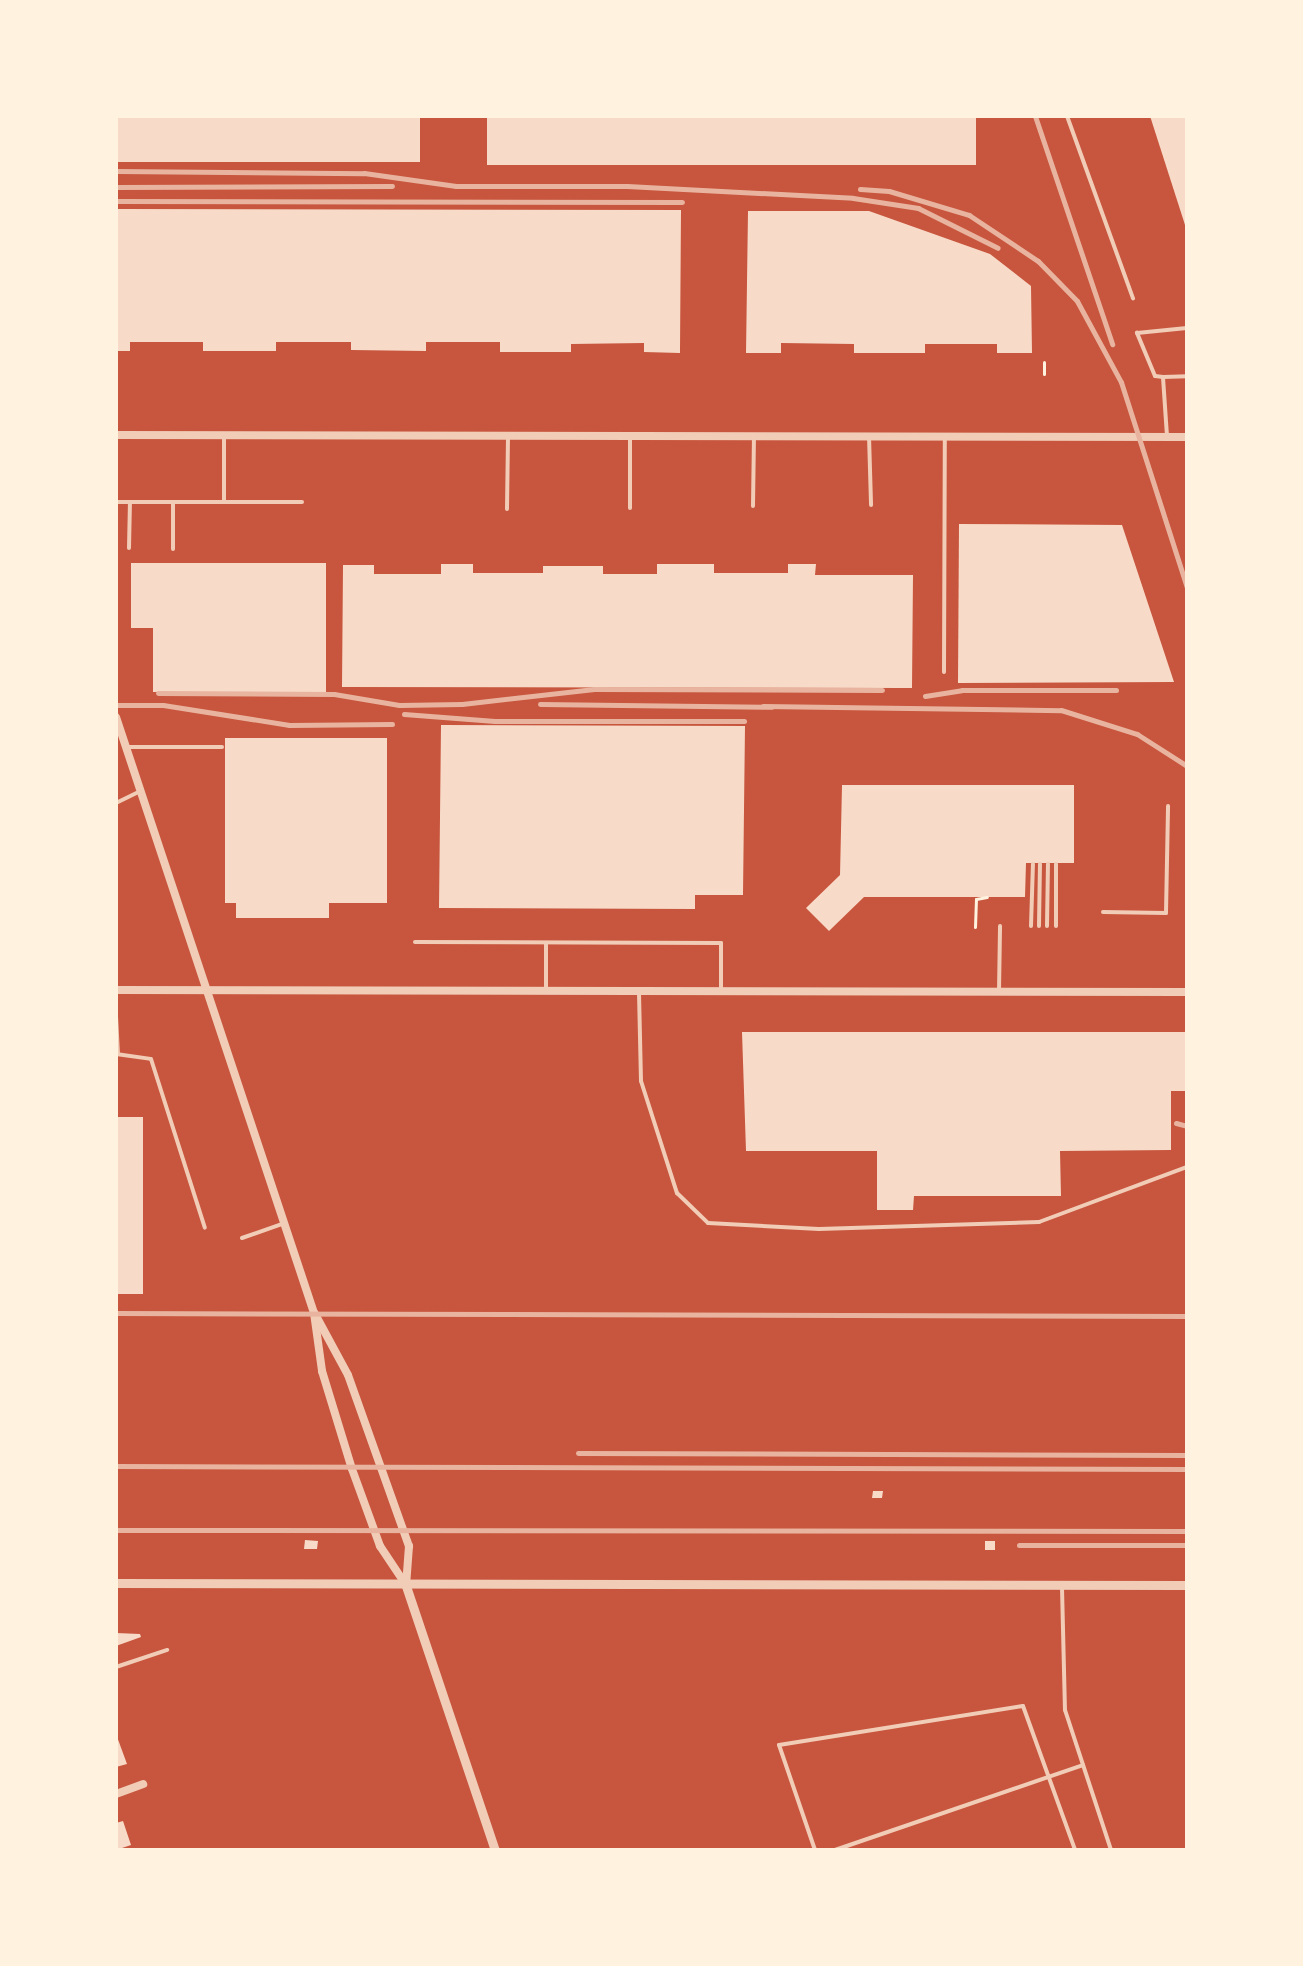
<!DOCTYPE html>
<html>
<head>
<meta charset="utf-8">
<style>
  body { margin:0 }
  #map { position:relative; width:1303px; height:1966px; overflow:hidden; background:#c8553d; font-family:Quicksand,sans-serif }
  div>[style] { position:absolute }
  .building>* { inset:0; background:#f7dbc8; transform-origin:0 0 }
  .path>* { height:3px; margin:-1.5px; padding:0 1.5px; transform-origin:1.5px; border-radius:1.5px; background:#fff3e0 }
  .service>* { height:4px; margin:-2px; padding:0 2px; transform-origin:2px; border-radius:2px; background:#f1ccb7 }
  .minor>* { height:8px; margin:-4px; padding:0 4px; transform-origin:4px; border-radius:4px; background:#f1ccb7 }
  .tertiary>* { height:9px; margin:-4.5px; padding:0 4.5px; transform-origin:4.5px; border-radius:4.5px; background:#f1ccb7 }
  .rail>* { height:5px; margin:-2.5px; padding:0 2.5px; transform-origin:2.5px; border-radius:2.5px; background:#e9b49f }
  span { translate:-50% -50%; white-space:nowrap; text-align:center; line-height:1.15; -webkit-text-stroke:6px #fff3e0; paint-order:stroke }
  .frame { position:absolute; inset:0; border:118px solid #fff3e0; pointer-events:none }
</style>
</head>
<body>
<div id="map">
  <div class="building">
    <div style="left:116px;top:116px;width:304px;height:46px"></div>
    <div style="left:487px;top:116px;width:489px;height:49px"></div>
    <div style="clip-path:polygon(1150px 116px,1187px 116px,1187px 228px,1186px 228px)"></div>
    <div style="clip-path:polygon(116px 209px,681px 210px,680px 353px,644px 352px,644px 343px,571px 344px,571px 352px,500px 352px,500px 342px,426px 342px,426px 351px,351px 350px,351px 342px,276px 342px,276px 351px,203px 351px,203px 342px,130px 342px,130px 351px,116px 351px)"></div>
    <div style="clip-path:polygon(748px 211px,869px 211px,990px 254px,1031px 286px,1032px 353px,997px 353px,997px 344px,925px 344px,925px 353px,854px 353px,854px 344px,781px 343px,781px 353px,746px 353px)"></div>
    <div style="clip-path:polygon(959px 524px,1122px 525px,1174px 682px,958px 683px)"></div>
    <div style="clip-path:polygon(131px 563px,326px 563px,326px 692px,153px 692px,153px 628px,131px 628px)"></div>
    <div style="clip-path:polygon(441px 564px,473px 564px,473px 573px,543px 573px,543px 566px,603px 566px,603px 574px,657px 574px,657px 564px,714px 564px,714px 573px,788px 573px,788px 564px,816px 564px,815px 575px,913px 575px,912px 688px,342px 687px,343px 565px,374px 565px,374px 574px,441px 574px)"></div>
    <div style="clip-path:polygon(441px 725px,745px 726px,743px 895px,695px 895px,695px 909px,439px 908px)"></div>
    <div style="clip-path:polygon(225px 738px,387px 738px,387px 903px,329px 903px,329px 918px,236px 918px,236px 903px,225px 903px)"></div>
    <div style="clip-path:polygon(842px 785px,1074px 785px,1074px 863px,1026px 863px,1025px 897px,864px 897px,829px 931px,806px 908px,840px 875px)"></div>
    <div style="clip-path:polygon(742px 1032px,1187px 1032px,1187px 1091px,1171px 1091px,1171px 1150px,1060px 1151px,1061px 1196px,914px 1196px,913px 1210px,877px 1210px,877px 1151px,746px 1151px)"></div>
    <div style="left:116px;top:1117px;width:27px;height:177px"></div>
    <div style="clip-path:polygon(873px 1491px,883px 1491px,882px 1498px,872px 1498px)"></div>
    <div style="clip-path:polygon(305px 1540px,318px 1541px,317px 1549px,304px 1549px)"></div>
    <div style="left:985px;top:1541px;width:10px;height:9px"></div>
    <div style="clip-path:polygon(116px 1633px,140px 1634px,141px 1637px,116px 1646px)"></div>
    <div style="clip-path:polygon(116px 1734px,127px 1764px,116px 1767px)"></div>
    <div style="clip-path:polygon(123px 1821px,131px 1845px,116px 1850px,116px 1823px)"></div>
  </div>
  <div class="path">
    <div style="left:1044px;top:374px;width:12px;rotate:-90deg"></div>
    <div style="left:975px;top:927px;width:28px;rotate:-88deg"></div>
    <div style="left:976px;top:899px;width:11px;rotate:-10deg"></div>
  </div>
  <div class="service">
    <div style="left:1067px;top:116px;width:194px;rotate:70.1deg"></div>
    <div style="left:1163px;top:377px;width:8px;rotate:-173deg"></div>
    <div style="left:1155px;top:376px;width:47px;rotate:-112.7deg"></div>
    <div style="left:1137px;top:333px;width:50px;rotate:-5.7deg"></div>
    <div style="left:869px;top:436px;width:69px;rotate:88.3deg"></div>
    <div style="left:1167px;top:436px;width:59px;rotate:-93.9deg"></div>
    <div style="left:1163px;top:377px;width:24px;rotate:-2deg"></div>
    <div style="left:630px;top:438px;width:70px;rotate:90deg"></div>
    <div style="left:116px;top:502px;width:186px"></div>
    <div style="left:224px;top:502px;width:67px;rotate:-90deg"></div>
    <div style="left:753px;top:506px;width:69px;rotate:-89.2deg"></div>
    <div style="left:507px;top:509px;width:73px;rotate:-89.2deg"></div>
    <div style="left:129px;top:548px;width:46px;rotate:-88.8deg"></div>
    <div style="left:173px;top:549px;width:47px;rotate:-90deg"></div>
    <div style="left:944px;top:672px;width:233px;rotate:-89.8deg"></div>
    <div style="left:129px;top:747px;width:93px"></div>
    <div style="left:116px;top:803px;width:25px;rotate:-26deg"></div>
    <div style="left:1103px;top:912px;width:63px;rotate:0.9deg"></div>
    <div style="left:1166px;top:913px;width:107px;rotate:-88.9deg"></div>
    <div style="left:1031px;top:926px;width:62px;rotate:-88.2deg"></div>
    <div style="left:1039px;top:926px;width:62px;rotate:-89.1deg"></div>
    <div style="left:1047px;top:926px;width:62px;rotate:-89.1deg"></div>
    <div style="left:1056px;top:926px;width:62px;rotate:-90deg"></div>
    <div style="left:415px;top:942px;width:306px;rotate:0.2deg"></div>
    <div style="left:721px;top:943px;width:46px;rotate:90deg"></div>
    <div style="left:546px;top:991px;width:48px;rotate:-90deg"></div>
    <div style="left:999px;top:992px;width:66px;rotate:-89.1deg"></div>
    <div style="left:639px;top:993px;width:88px;rotate:88.7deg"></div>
    <div style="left:641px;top:1081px;width:118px;rotate:72.2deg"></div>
    <div style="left:677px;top:1193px;width:43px;rotate:44.1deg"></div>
    <div style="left:708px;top:1223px;width:111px;rotate:3.1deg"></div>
    <div style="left:819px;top:1229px;width:220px;rotate:-1.8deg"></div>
    <div style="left:1039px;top:1222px;width:158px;rotate:-20.4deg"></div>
    <div style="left:116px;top:1016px;width:37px;rotate:87deg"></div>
    <div style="left:116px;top:1054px;width:35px;rotate:8deg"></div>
    <div style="left:151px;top:1059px;width:177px;rotate:72.3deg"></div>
    <div style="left:242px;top:1238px;width:42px;rotate:-19.3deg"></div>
    <div style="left:1062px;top:1588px;width:122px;rotate:88.6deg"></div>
    <div style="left:1065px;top:1710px;width:147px;rotate:71.8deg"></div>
    <div style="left:116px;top:1667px;width:54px;rotate:-18.4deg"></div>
    <div style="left:1187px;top:1712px;width:1px;rotate:90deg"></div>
    <div style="left:815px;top:1850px;width:111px;rotate:-108.9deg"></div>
    <div style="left:779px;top:1745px;width:247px;rotate:-9.1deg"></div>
    <div style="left:1023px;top:1706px;width:153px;rotate:70.1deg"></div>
    <div style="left:835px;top:1850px;width:262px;rotate:-18.9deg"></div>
  </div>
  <div class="minor">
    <div style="left:116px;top:435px;width:1071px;rotate:0.11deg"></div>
    <div style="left:116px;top:717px;width:628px;rotate:71.62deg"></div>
    <div style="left:314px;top:1313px;width:59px;rotate:82.1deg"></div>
    <div style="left:322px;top:1371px;width:102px;rotate:73deg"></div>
    <div style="left:352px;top:1469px;width:82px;rotate:70deg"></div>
    <div style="left:380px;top:1546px;width:47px;rotate:56.3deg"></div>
    <div style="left:116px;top:990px;width:1071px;rotate:0.11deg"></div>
    <div style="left:315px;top:1314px;width:69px;rotate:61.6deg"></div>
    <div style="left:348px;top:1375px;width:182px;rotate:70.4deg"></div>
    <div style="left:409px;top:1546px;width:40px;rotate:94.3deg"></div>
    <div style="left:116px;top:1794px;width:29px;rotate:-20deg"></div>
  </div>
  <div class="tertiary">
    <div style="left:116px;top:1583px;width:1071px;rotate:0.11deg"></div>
    <div style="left:406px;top:1586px;width:279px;rotate:71.4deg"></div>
  </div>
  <div class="rail">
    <div style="left:1035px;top:116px;width:241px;rotate:71.3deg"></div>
    <div style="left:116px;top:171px;width:248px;rotate:0.5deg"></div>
    <div style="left:364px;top:173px;width:93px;rotate:8deg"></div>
    <div style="left:456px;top:186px;width:171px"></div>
    <div style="left:627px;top:186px;width:226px;rotate:3deg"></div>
    <div style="left:853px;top:198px;width:66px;rotate:8.7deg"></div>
    <div style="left:918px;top:208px;width:89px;rotate:26.6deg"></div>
    <div style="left:116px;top:187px;width:276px;rotate:-0.2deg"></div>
    <div style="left:860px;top:189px;width:29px;rotate:4deg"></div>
    <div style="left:889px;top:191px;width:84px;rotate:16.7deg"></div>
    <div style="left:969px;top:215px;width:83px;rotate:33.7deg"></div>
    <div style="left:1038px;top:261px;width:56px;rotate:45.7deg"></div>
    <div style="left:1077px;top:301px;width:92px;rotate:61.5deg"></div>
    <div style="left:1121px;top:382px;width:216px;rotate:72.2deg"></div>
    <div style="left:116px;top:201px;width:566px;rotate:0.1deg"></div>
    <div style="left:158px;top:693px;width:176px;rotate:0.3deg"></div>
    <div style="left:334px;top:694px;width:66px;rotate:9.6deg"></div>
    <div style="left:399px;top:705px;width:63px;rotate:-0.9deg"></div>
    <div style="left:462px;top:704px;width:133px;rotate:-6.5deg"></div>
    <div style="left:594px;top:689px;width:288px;rotate:0.2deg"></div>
    <div style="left:925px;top:696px;width:37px;rotate:-9deg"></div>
    <div style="left:962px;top:690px;width:154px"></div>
    <div style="left:540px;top:704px;width:232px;rotate:0.7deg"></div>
    <div style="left:116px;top:705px;width:47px"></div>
    <div style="left:163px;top:705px;width:128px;rotate:9deg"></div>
    <div style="left:289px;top:725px;width:103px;rotate:-0.6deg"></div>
    <div style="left:763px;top:706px;width:298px;rotate:0.8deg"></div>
    <div style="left:1061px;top:710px;width:80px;rotate:17.5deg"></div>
    <div style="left:1137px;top:734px;width:59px;rotate:32.6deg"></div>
    <div style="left:404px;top:714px;width:91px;rotate:4.4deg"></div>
    <div style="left:495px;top:721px;width:249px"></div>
    <div style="left:1176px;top:1123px;width:11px;rotate:15deg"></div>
    <div style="left:116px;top:1313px;width:1071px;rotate:0.16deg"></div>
    <div style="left:578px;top:1453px;width:609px;rotate:0.19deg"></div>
    <div style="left:116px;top:1466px;width:1071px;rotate:0.16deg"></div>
    <div style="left:116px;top:1530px;width:1071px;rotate:0.05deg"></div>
    <div style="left:1019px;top:1545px;width:168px"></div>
  </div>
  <div class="frame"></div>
</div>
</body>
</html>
